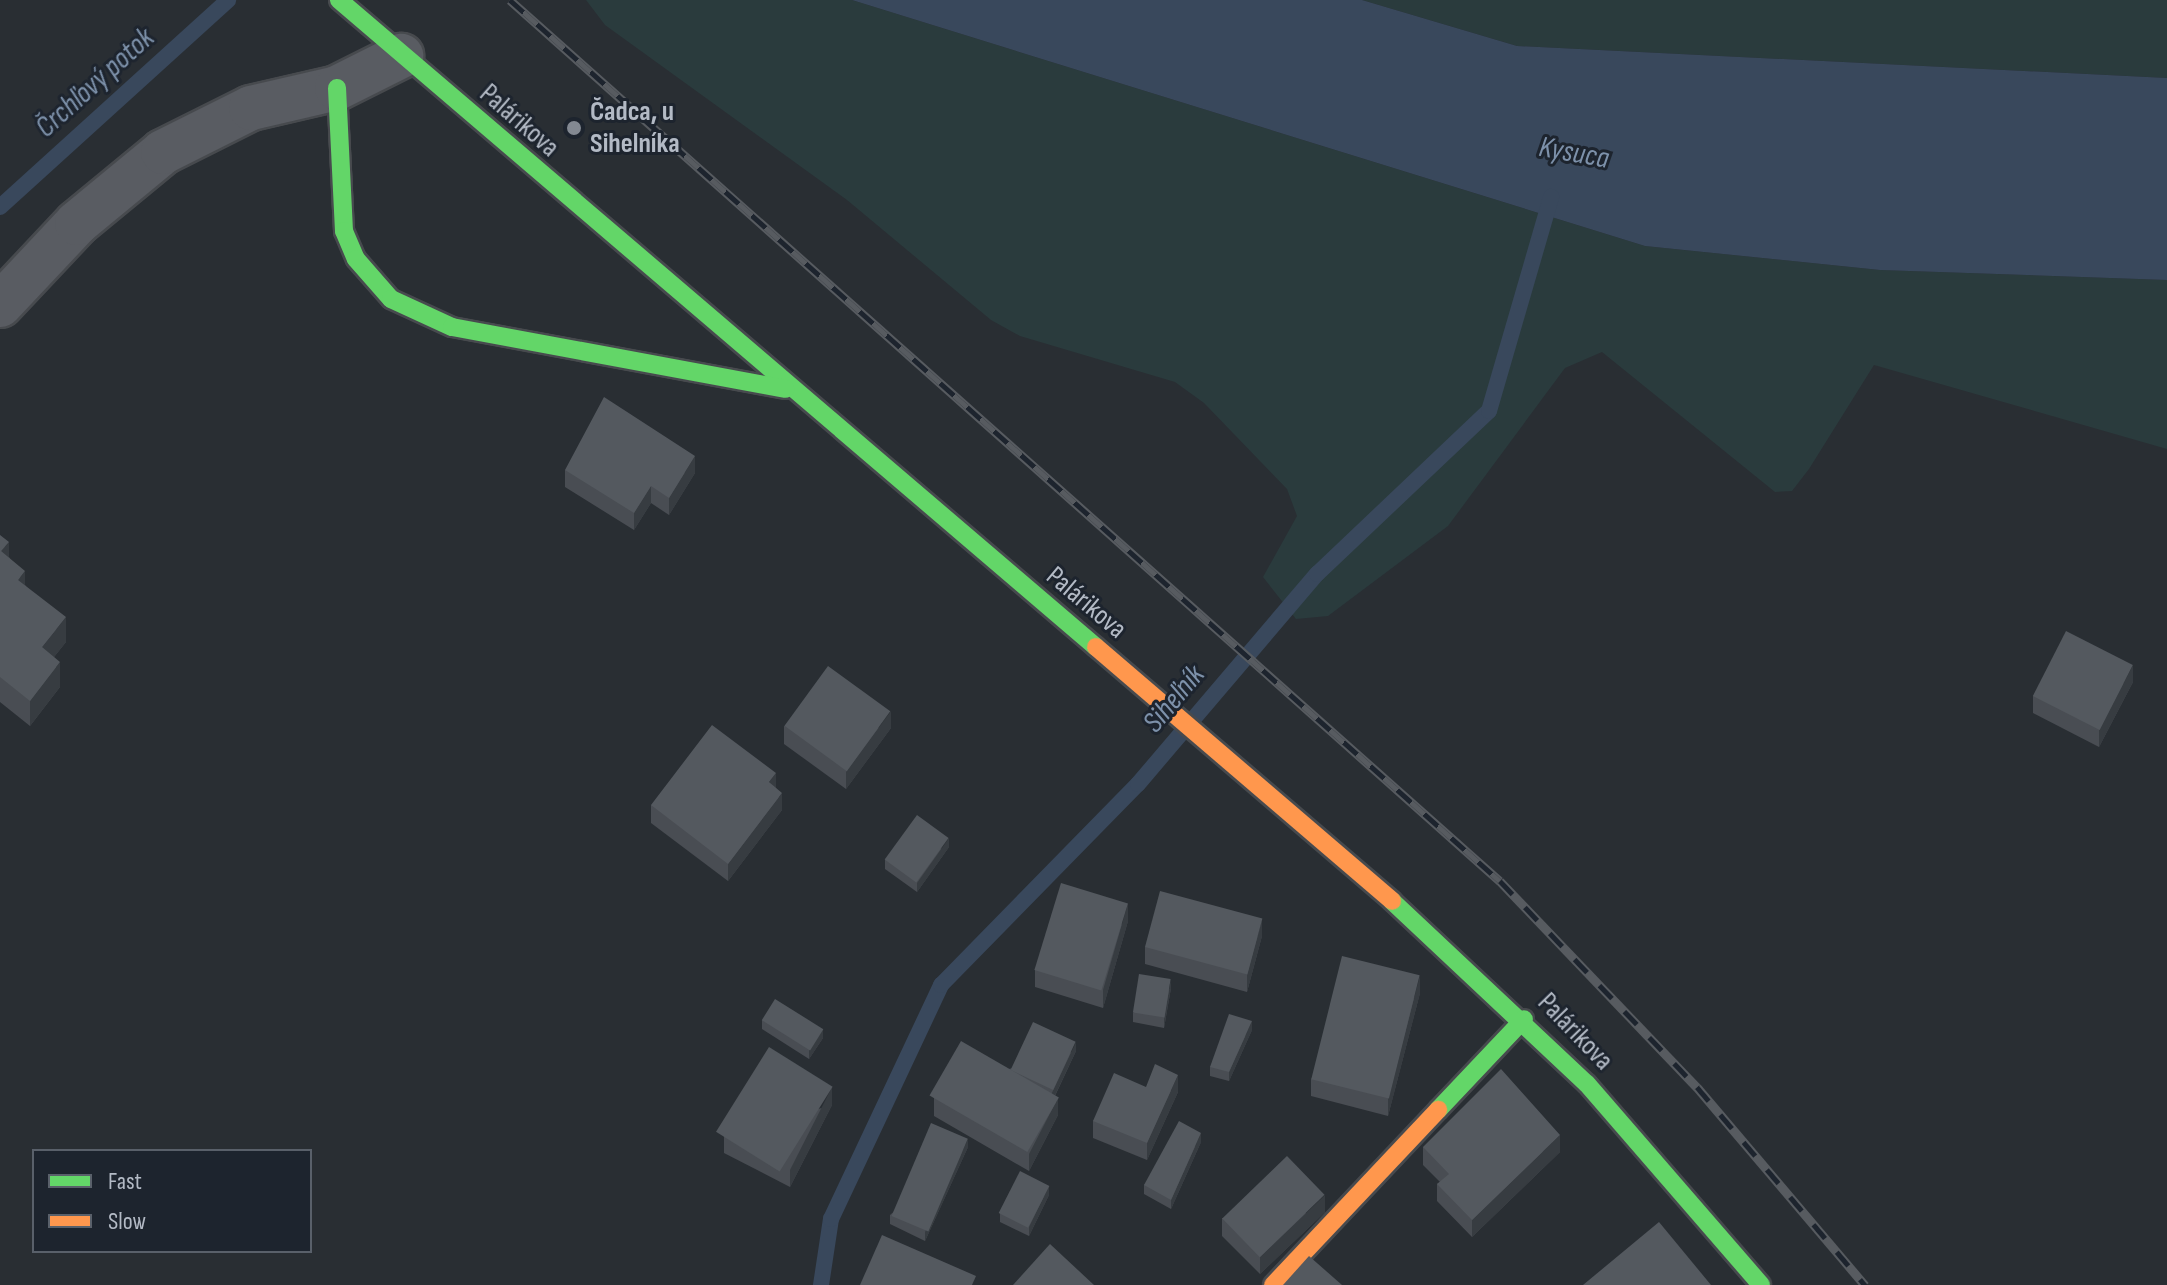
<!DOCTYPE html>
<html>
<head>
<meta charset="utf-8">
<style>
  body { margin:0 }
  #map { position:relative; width:2167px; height:1285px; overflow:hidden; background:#292e33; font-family:"Sofia Sans Condensed",sans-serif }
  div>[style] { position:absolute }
  .green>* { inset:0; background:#2a3b3d }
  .water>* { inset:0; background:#39485c }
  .stream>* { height:16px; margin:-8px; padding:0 8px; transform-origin:8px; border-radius:8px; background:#39485c }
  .roads { filter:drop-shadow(2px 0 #474a4e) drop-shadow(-2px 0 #474a4e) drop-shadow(0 2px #474a4e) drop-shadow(0 -2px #474a4e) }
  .street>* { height:44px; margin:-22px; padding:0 22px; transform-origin:22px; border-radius:22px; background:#595c62 }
  .fast>* { height:18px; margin:-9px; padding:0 9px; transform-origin:9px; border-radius:9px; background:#63d668 }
  .slow>* { height:18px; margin:-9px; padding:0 9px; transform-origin:9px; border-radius:9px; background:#ff974d }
  .rail>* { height:9px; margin-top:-4.5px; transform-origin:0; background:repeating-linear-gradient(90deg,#1d242e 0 18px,#575b60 0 36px); box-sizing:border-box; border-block:2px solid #575b60 }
  .wall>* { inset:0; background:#494d53 }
  .shaded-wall>* { inset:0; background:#373c41 }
  .building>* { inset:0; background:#54595f; transform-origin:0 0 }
  .dots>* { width:22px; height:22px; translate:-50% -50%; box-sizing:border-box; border:4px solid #1d242e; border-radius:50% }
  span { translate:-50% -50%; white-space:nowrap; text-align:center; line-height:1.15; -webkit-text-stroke:6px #1d242e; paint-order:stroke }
  .poi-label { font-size:28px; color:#b3bac5; font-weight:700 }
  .left { translate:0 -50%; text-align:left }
  .street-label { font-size:28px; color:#b3bac5 }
  .water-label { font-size:30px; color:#7d91aa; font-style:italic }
  .legend { position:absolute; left:32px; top:1149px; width:280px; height:104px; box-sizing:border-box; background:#1d242e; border:2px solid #59606a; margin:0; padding:10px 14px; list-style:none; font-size:24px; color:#b3bac5 }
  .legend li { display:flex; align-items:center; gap:16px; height:40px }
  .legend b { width:40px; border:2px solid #59606a }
</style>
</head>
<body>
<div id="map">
  <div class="green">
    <div style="clip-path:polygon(586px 0,852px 0,1645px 246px,1880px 270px,2167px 280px,2167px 449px,1874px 365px,1809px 469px,1792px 491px,1775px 492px,1602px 352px,1565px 368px,1448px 526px,1328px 616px,1296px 619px,1263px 577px,1297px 516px,1287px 489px,1204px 403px,1175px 382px,1020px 336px,991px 320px,847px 200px,605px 25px)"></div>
    <div style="clip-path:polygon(1362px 0,2167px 0,2167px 78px,1517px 46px)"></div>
  </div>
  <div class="water">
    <div style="clip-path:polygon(852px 0,1362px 0,1517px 46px,2167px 78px,2167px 280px,1880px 270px,1645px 246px)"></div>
  </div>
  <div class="stream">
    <div style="left:0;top:207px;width:308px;rotate:-42.2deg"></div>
    <div style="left:821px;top:1285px;width:67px;rotate:-81.4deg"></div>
    <div style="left:831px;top:1219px;width:259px;rotate:-64.8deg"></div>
    <div style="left:941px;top:985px;width:281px;rotate:-45.6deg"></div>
    <div style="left:1138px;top:784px;width:276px;rotate:-49.6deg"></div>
    <div style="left:1317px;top:574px;width:237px;rotate:-43.5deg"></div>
    <div style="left:1489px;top:411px;width:223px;rotate:-73.8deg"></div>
  </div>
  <div class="roads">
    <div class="street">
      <div style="left:0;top:305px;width:112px;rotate:-46.8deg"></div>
      <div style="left:77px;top:223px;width:112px;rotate:-39.5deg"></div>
      <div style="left:163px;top:152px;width:98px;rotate:-26.6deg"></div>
      <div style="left:251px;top:108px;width:88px;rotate:-13.1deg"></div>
      <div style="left:337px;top:88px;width:72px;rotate:-26.6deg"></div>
    </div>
    <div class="fast">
      <div style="left:339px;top:0;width:996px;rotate:40.52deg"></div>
      <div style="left:337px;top:88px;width:143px;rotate:87.2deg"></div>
      <div style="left:344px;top:231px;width:30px;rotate:67deg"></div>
      <div style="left:356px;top:259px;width:53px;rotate:48.8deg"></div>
      <div style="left:391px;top:299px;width:67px;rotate:24.7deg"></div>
      <div style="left:452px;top:327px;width:339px;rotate:10.5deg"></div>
      <div style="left:1392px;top:901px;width:267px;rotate:43.2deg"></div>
      <div style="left:1587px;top:1084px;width:266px;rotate:49.1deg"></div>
      <div style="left:1438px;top:1110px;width:125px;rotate:-46.6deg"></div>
    </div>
    <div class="slow">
      <div style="left:1096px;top:647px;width:390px;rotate:40.6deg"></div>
      <div style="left:1273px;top:1285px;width:241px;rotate:-46.7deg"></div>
    </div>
  </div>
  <div class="rail">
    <div style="left:510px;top:0;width:1325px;rotate:41.67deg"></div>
    <div style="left:1500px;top:881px;width:285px;rotate:46.3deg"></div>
    <div style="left:1697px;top:1087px;width:260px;rotate:49.7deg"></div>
  </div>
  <div class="wall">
    <div style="clip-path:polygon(565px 470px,695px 473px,669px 515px,651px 503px,634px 530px,565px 487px)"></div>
    <div style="clip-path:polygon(0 535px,9px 557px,25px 585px,66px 642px,54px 657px,60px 687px,30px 726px,0 702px)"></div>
    <div style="clip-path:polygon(2133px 682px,2099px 747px,2033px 713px,2033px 696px)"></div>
    <div style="clip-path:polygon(784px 726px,891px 728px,846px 789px,784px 744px)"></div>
    <div style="clip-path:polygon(776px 788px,782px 810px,728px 881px,651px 823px,651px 805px)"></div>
    <div style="clip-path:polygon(949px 847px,917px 892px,885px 869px,885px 860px)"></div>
    <div style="clip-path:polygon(1128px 921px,1103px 1008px,1035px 987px,1035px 970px)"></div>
    <div style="clip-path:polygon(1262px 936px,1247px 992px,1145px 964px,1145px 947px)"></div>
    <div style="clip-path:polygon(1171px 988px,1164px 1028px,1133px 1022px,1133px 1013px)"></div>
    <div style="clip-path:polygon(1420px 993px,1388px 1116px,1311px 1096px,1311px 1079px)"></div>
    <div style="clip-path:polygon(762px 1020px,823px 1038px,809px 1059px,762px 1029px)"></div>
    <div style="clip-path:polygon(1252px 1030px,1229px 1081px,1210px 1076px,1210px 1067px)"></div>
    <div style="clip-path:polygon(1076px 1051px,1055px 1096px,1058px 1115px,1029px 1171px,934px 1116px,934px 1098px,1009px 1069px)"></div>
    <div style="clip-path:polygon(1146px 1087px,1178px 1092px,1147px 1160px,1093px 1138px,1093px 1121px)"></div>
    <div style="clip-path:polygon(832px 1105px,790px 1187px,724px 1153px,724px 1136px)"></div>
    <div style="clip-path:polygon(1201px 1142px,1171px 1209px,1144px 1194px,1144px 1185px)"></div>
    <div style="clip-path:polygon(968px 1147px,925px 1241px,890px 1224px,890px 1215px)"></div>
    <div style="clip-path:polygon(1423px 1147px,1560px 1152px,1472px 1237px,1437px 1201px,1437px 1184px,1440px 1182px,1423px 1165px)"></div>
    <div style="clip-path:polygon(1049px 1195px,1029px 1236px,1000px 1222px,1000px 1213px)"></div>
    <div style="clip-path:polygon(1325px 1212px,1260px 1274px,1222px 1236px,1222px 1218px)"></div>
  </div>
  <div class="shaded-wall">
    <div style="clip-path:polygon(695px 456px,695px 473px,669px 515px,669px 498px)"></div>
    <div style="clip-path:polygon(651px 486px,651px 503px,634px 530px,634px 513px)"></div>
    <div style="clip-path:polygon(9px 542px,9px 566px,1px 551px)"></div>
    <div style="clip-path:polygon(25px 571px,25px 595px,18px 580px)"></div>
    <div style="clip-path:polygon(66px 617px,66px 642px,42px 672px,42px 647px)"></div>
    <div style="clip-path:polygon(60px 662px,60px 687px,30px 726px,30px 701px)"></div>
    <div style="clip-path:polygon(2133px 665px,2133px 682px,2099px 747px,2099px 730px)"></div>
    <div style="clip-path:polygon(891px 711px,891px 728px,846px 789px,846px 772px)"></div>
    <div style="clip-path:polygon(776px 773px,776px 791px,769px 782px)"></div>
    <div style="clip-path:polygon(782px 793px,782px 810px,728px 881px,728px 864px)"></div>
    <div style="clip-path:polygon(949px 838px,949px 847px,917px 892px,917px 883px)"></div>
    <div style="clip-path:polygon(1128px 903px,1128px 921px,1103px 1008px,1103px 990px)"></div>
    <div style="clip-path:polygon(1262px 919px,1262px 936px,1247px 992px,1247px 975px)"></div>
    <div style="clip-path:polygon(1420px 975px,1420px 993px,1388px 1116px,1388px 1099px)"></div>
    <div style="clip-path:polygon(1171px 979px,1171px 988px,1164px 1028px,1164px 1019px)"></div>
    <div style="clip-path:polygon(1252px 1021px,1252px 1030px,1229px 1081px,1229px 1072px)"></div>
    <div style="clip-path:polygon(823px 1029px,823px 1038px,809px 1059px,809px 1050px)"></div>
    <div style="clip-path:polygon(1076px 1042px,1076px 1051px,1049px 1108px,1049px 1099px)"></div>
    <div style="clip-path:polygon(1178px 1075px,1178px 1092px,1147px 1160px,1147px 1143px)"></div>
    <div style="clip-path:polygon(832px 1087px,832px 1105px,790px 1187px,790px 1170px)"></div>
    <div style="clip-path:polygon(1058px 1098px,1058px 1115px,1029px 1171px,1029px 1154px)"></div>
    <div style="clip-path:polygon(1201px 1133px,1201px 1142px,1171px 1209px,1171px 1200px)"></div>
    <div style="clip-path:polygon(1560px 1135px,1560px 1152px,1472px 1237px,1472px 1220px)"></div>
    <div style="clip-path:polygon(968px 1139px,968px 1147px,925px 1241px,925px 1232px)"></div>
    <div style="clip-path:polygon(1049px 1186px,1049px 1195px,1029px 1236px,1029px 1227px)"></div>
    <div style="clip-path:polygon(1325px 1195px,1325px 1212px,1260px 1274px,1260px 1257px)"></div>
  </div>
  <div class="building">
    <div style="clip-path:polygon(604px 397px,695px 456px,669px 498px,651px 486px,634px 513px,565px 470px)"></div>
    <div style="clip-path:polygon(0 535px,9px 542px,1px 551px,25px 571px,18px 580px,66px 617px,42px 647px,60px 662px,30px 701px,0 677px)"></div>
    <div style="left:2066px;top:631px;width:75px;height:73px;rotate:27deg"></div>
    <div style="left:828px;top:666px;width:77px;height:74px;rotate:36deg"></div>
    <div style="clip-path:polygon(712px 725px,776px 773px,769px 782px,782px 793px,728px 864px,651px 805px)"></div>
    <div style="left:917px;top:815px;width:39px;height:55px;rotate:36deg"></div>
    <div style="left:1061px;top:883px;width:70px;height:91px;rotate:17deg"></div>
    <div style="left:1160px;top:891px;width:106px;height:58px;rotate:15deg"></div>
    <div style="left:1342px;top:956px;width:80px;height:127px;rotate:14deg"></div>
    <div style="left:1139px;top:974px;width:32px;height:39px;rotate:9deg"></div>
    <div style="left:775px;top:999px;width:57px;height:25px;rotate:32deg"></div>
    <div style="clip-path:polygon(1229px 1014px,1252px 1021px,1229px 1072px,1210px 1067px)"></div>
    <div style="left:1033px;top:1022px;width:47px;height:53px;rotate:25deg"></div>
    <div style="left:961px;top:1041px;width:113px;height:63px;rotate:30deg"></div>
    <div style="left:769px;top:1047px;width:75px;height:100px;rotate:32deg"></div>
    <div style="clip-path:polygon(1155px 1064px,1178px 1075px,1147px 1143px,1093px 1121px,1114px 1073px,1146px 1087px)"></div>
    <div style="clip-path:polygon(1501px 1069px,1560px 1135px,1472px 1220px,1437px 1184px,1449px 1174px,1423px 1147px)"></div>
    <div style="clip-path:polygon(1179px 1121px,1201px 1133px,1171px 1200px,1144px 1185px)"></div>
    <div style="left:931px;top:1123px;width:40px;height:101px;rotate:23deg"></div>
    <div style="left:1287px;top:1156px;width:54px;height:90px;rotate:46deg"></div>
    <div style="left:1020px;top:1171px;width:33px;height:47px;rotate:27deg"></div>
    <div style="clip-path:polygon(1659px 1222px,1711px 1285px,1583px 1285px)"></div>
    <div style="clip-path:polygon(882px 1235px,976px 1276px,972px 1285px,860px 1285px)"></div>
    <div style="clip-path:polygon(1050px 1244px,1094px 1285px,1013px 1285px)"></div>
    <div style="clip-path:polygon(1309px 1256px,1342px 1285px,1283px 1285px)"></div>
  </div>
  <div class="dots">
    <div style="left:574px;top:128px;background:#838992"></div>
  </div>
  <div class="poi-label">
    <span class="left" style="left:590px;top:128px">Čadca, u<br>Sihelníka</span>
  </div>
  <div class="street-label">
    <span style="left:519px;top:121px;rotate:41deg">Palárikova</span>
    <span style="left:1086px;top:603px;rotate:40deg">Palárikova</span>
    <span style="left:1575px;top:1032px;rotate:46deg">Palárikova</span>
  </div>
  <div class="water-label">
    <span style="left:95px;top:83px;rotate:-42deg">Črchľový potok</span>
    <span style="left:1574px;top:153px;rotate:10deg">Kysuca</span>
    <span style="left:1174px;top:699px;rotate:-50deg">Siheľník</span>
  </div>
  <ul class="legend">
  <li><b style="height:10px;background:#63d668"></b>Fast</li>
  <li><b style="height:10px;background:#ff974d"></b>Slow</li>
  </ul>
</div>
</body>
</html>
